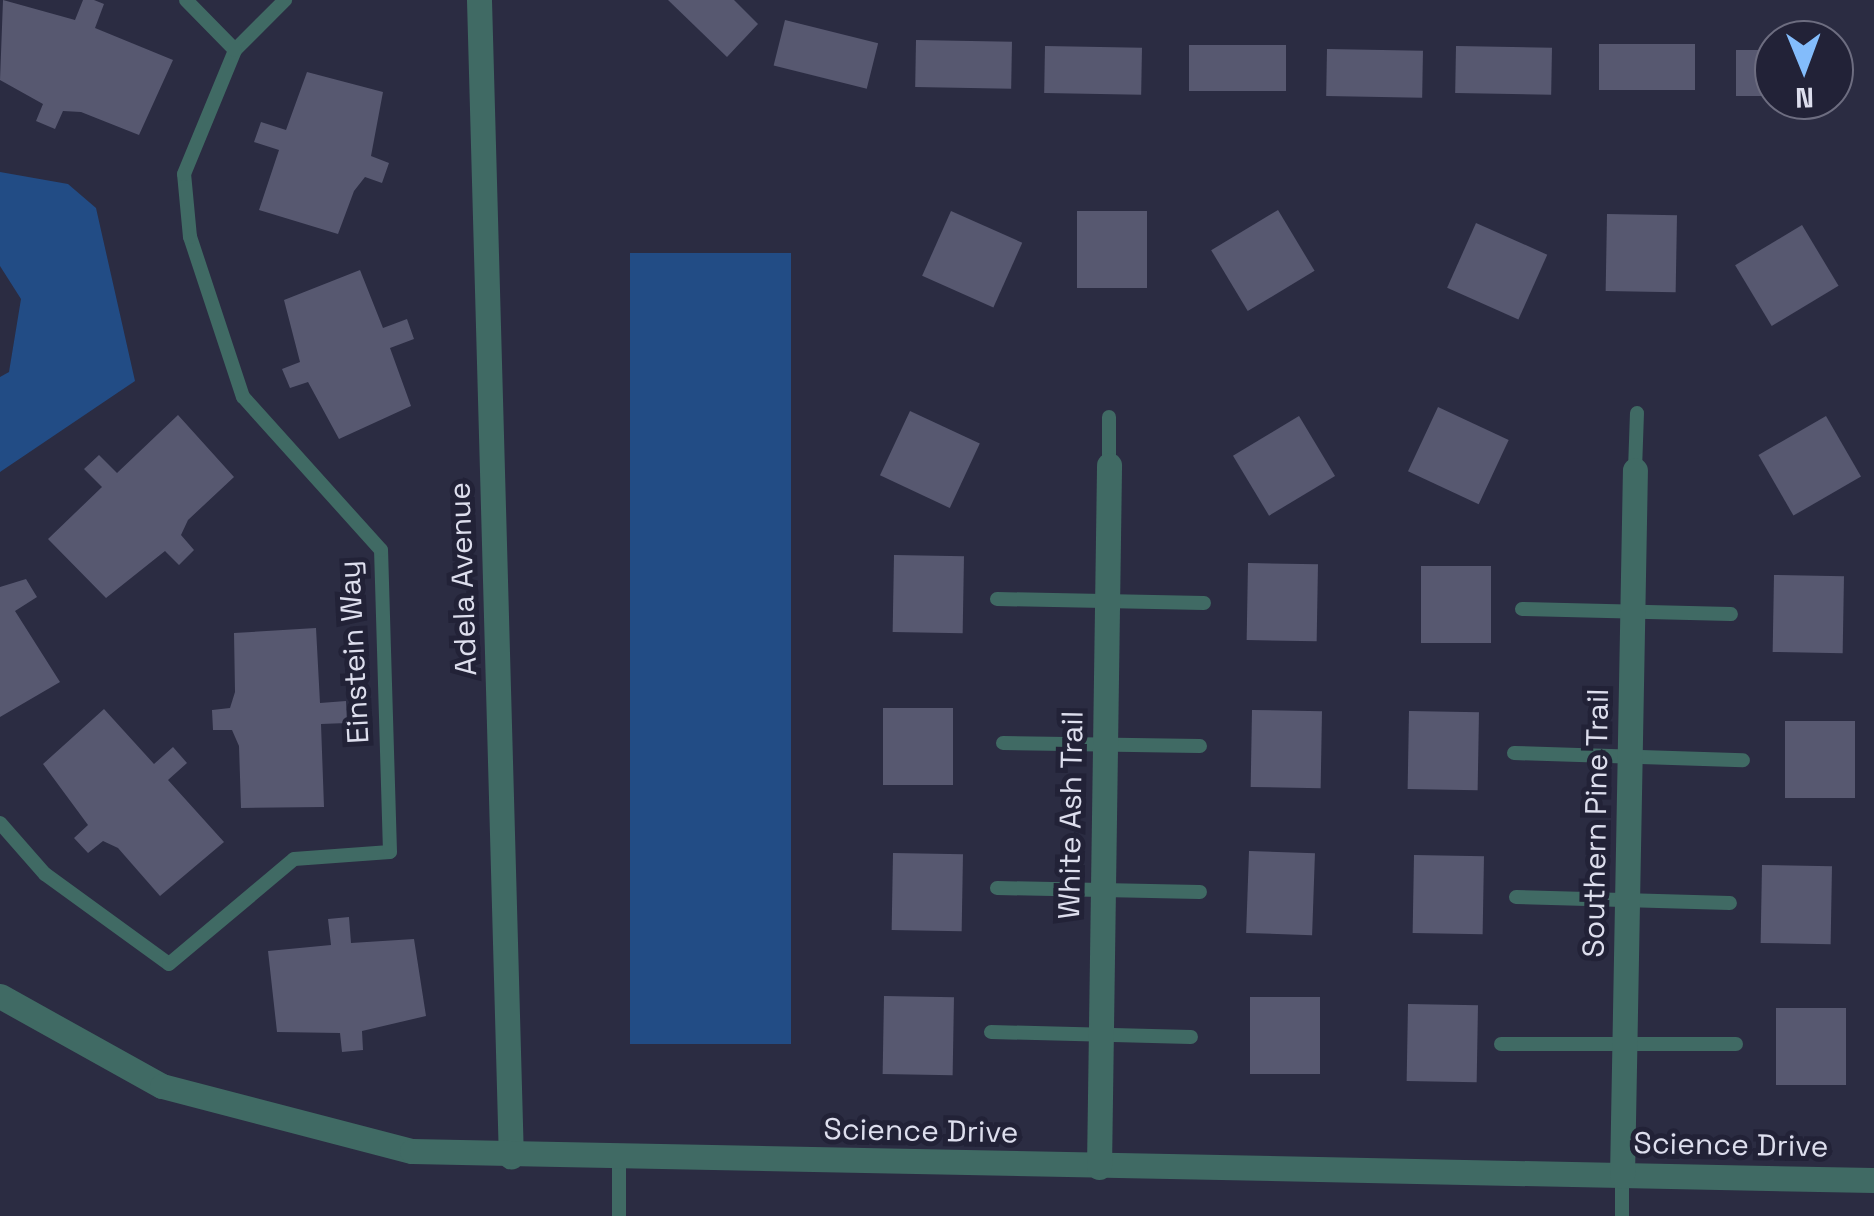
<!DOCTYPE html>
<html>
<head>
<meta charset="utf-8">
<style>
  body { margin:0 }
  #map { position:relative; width:1874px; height:1216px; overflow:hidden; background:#2b2c42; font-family:"Space Grotesk",sans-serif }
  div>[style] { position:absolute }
  .water>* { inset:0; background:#224c85; transform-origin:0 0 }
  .building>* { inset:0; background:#575870; transform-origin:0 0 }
  .service>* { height:14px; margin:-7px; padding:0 7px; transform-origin:7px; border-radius:7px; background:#406a64 }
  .minor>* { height:25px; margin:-12.5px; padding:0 12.5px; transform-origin:12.5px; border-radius:12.5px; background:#406a64 }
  span { translate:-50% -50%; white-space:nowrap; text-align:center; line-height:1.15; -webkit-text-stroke:10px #222237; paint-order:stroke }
  .street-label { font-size:30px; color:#dddeed }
  .north { position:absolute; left:1754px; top:20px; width:100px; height:100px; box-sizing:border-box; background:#222237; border:2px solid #6d6d80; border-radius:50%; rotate:179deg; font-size:28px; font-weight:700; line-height:40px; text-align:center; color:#dddeed }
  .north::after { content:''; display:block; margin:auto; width:35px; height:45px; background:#83bcfb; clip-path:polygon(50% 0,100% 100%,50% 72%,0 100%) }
</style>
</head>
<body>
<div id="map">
  <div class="water">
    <div style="clip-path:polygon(0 172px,68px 184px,96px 208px,135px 381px,0 472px,0 377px,9px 372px,21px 299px,0 266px)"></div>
    <div style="left:791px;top:253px;width:791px;height:161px;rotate:90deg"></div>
  </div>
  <div class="building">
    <div style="clip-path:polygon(3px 0,75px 20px,83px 0,94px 0,104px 4px,95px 28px,173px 60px,139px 135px,81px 112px,63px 111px,55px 129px,36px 121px,43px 104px,0 80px)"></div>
    <div style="clip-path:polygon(668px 0,734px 0,758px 24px,727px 57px)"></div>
    <div style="left:785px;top:20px;width:96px;height:47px;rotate:14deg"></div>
    <div style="left:916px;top:40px;width:96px;height:47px;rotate:1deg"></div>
    <div style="left:1599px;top:44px;width:96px;height:46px"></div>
    <div style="left:1189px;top:45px;width:97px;height:46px"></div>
    <div style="left:1045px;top:46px;width:97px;height:47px;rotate:1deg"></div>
    <div style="left:1456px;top:46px;width:96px;height:47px;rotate:1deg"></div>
    <div style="left:1327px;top:49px;width:96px;height:47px;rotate:1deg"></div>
    <div style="left:1736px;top:50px;width:38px;height:46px"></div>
    <div style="clip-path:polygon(307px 72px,383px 92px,371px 156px,389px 163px,382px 183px,365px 177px,354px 191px,338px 234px,259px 210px,279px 150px,254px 142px,261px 122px,286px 130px)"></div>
    <div style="left:1278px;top:210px;width:71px;height:78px;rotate:59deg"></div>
    <div style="left:951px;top:211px;width:78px;height:71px;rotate:24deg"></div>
    <div style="left:1077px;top:211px;width:70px;height:77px"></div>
    <div style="left:1607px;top:214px;width:70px;height:77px;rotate:1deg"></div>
    <div style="left:1476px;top:223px;width:78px;height:71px;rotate:24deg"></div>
    <div style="left:1802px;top:225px;width:71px;height:78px;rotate:59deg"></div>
    <div style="clip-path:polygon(360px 270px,383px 328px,407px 319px,414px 339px,390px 348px,411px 406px,339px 439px,308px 382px,290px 388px,282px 369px,300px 362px,284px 300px)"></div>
    <div style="left:1438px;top:407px;width:78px;height:71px;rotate:25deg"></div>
    <div style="left:910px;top:411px;width:77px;height:71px;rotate:25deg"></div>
    <div style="clip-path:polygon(178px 415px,234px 477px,188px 520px,181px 535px,194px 550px,179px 565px,165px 551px,106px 598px,48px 539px,102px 487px,84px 469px,99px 455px,117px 473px)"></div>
    <div style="left:1299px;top:416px;width:70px;height:77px;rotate:59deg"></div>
    <div style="left:1826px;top:416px;width:70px;height:78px;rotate:60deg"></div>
    <div style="left:894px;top:555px;width:70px;height:77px;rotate:1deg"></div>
    <div style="left:1248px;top:563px;width:70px;height:77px;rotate:1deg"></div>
    <div style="left:1421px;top:566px;width:70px;height:77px"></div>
    <div style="left:1774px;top:575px;width:70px;height:77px;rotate:1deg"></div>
    <div style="clip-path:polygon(26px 579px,37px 597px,15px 611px,60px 682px,0 717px,0 587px)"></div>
    <div style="clip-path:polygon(316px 628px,320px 703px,346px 701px,347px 723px,321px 724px,324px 807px,241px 808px,239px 746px,232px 730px,213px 730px,212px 710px,230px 708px,235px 692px,234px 633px)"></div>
    <div style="left:883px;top:708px;width:70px;height:77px"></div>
    <div style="clip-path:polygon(104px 709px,154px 764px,173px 747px,187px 763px,168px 780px,224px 842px,160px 896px,118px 848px,103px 841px,88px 853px,74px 838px,88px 825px,43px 764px)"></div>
    <div style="left:1252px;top:710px;width:70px;height:77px;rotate:1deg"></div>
    <div style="left:1409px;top:711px;width:70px;height:78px;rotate:1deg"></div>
    <div style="left:1785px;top:721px;width:70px;height:77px"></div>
    <div style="left:1249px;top:851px;width:66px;height:82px;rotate:2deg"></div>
    <div style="left:893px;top:853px;width:70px;height:77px;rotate:1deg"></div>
    <div style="left:1414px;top:855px;width:70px;height:78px;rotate:1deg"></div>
    <div style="left:1762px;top:865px;width:70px;height:78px;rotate:1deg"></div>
    <div style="clip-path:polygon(349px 917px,351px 943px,414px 939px,426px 1016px,362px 1031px,363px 1050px,342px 1052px,340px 1033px,277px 1032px,268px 951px,331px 945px,328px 919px)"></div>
    <div style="left:884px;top:996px;width:70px;height:78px;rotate:1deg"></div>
    <div style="left:1250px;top:997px;width:70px;height:77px"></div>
    <div style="left:1408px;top:1004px;width:70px;height:77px;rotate:1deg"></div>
    <div style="left:1776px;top:1008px;width:70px;height:77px"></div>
  </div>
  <div class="service">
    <div style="left:235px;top:50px;width:71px;rotate:-45deg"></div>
    <div style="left:1109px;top:417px;width:48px;rotate:90deg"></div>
    <div style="left:1635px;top:470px;width:57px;rotate:-88deg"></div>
    <div style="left:997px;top:599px;width:207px;rotate:1.1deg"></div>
    <div style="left:1522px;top:609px;width:209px;rotate:1.4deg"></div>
    <div style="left:1003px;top:743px;width:197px;rotate:0.9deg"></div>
    <div style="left:1514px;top:753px;width:229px;rotate:1.8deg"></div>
    <div style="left:0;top:823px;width:68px;rotate:48.6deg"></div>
    <div style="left:45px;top:874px;width:153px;rotate:36deg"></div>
    <div style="left:169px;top:964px;width:163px;rotate:-40deg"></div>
    <div style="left:294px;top:859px;width:96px;rotate:-4.2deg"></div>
    <div style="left:390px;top:852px;width:302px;rotate:-91.7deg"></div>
    <div style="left:381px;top:550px;width:206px;rotate:-132deg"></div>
    <div style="left:243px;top:397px;width:169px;rotate:-108.3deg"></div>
    <div style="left:190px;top:237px;width:63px;rotate:-95.4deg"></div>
    <div style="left:184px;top:174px;width:134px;rotate:-67.6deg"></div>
    <div style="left:235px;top:50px;width:70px;rotate:-134.4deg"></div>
    <div style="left:997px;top:888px;width:203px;rotate:1.1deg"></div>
    <div style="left:1516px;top:897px;width:214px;rotate:1.6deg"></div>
    <div style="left:991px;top:1032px;width:200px;rotate:1.4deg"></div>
    <div style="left:1501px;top:1044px;width:235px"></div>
    <div style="left:619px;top:1159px;width:57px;rotate:90deg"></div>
    <div style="left:1622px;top:1176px;width:40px;rotate:90deg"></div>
  </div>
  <div class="minor">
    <div style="left:479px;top:0;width:1157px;rotate:88.42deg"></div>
    <div style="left:0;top:996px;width:185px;rotate:29.1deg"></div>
    <div style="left:162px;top:1086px;width:258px;rotate:14.6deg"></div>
    <div style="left:412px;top:1151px;width:1462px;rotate:1.14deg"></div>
    <div style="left:1099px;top:1167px;width:702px;rotate:-89.18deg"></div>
    <div style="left:1622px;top:1176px;width:706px;rotate:-88.95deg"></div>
  </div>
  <div class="street-label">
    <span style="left:463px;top:579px;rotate:-92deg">Adela Avenue</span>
    <span style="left:354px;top:652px;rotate:-93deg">Einstein Way</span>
    <span style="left:1071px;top:815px;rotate:-89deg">White Ash Trail</span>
    <span style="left:1596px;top:823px;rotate:-89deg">Southern Pine Trail</span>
    <span style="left:921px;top:1131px;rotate:1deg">Science Drive</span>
    <span style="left:1731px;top:1145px;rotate:1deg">Science Drive</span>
  </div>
  <div class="north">N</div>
</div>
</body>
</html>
